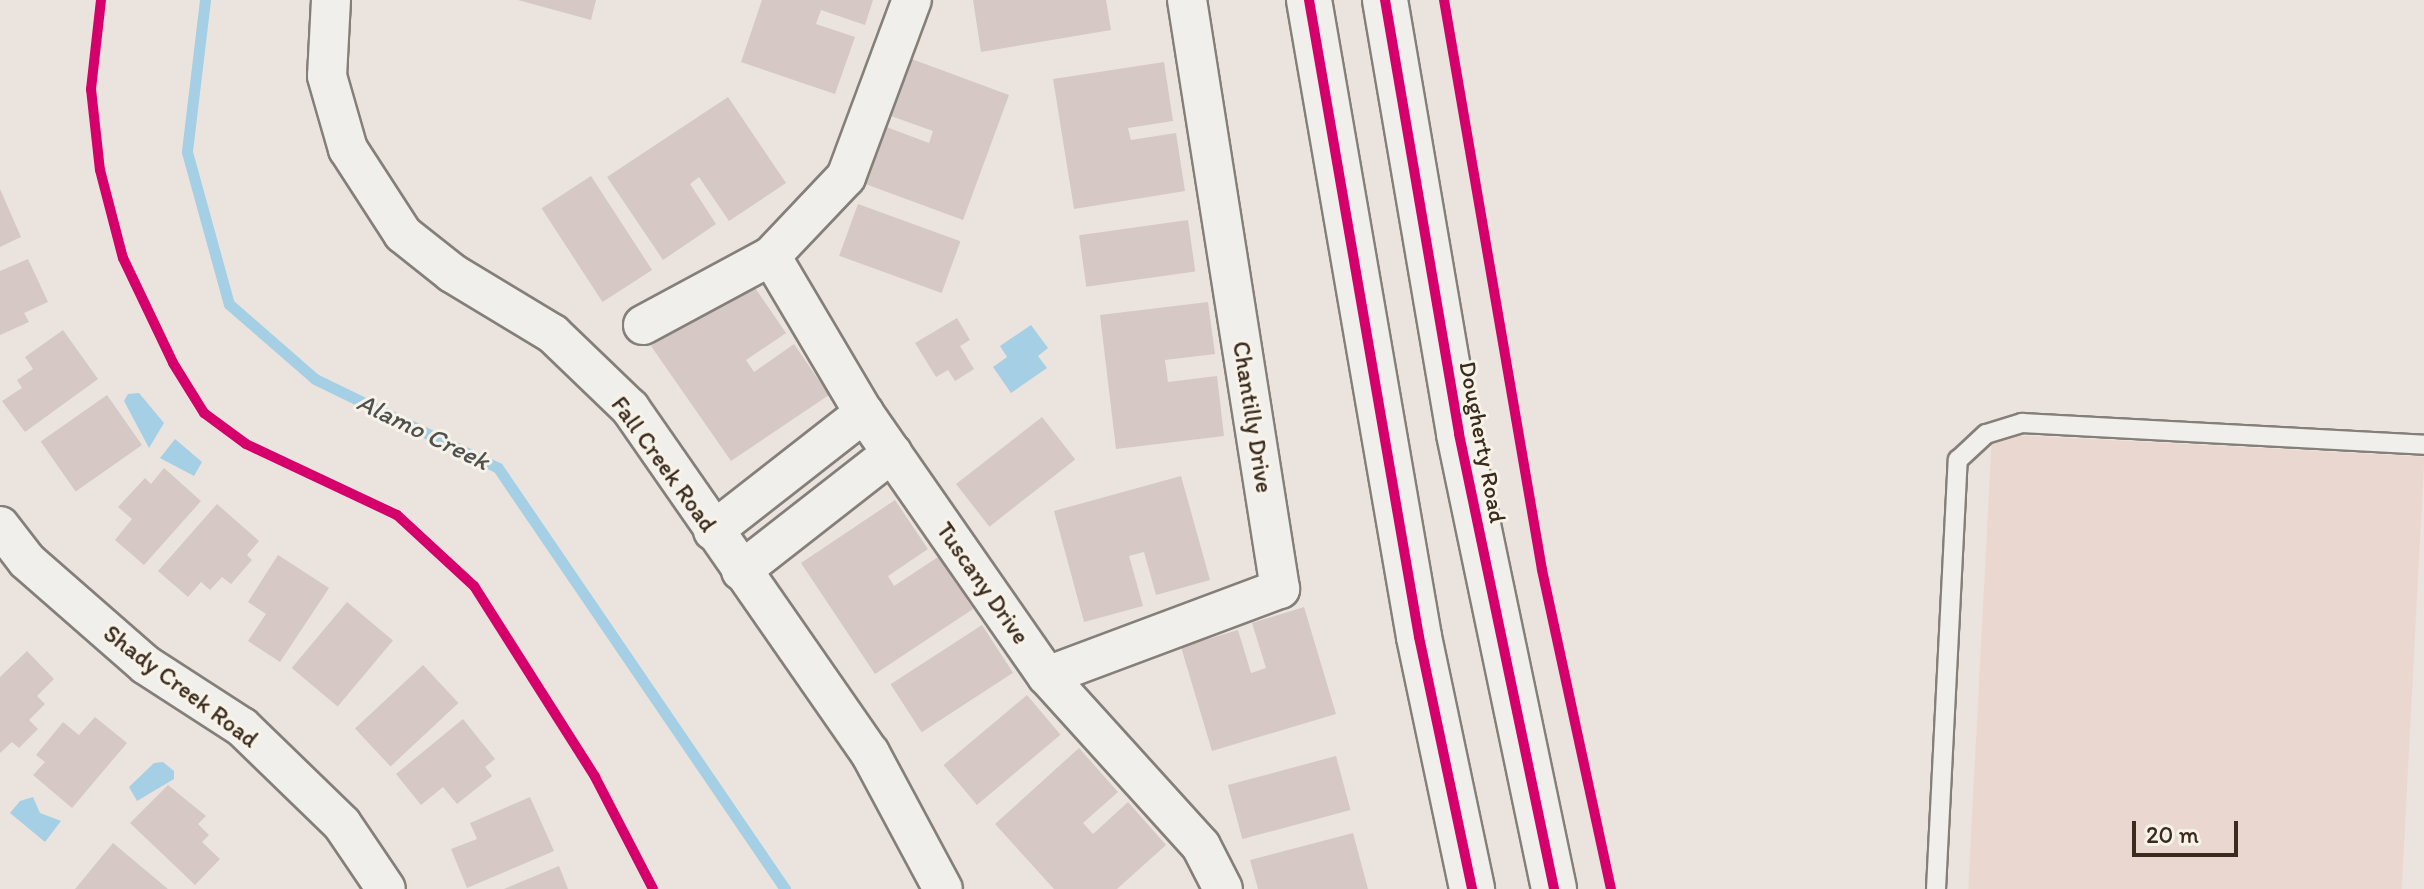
<!DOCTYPE html>
<html>
<head>
<meta charset="utf-8">
<style>
  body { margin:0 }
  #map { position:relative; width:2424px; height:889px; overflow:hidden; background:#ebe4de; font-family:Itim,sans-serif }
  div>[style] { position:absolute }
  .built>* { inset:0; background:#ead8d0; transform-origin:0 0 }
  .water>* { inset:0; background:#a4cfe4 }
  .stream>* { height:11px; margin:-5.5px; padding:0 5.5px; transform-origin:5.5px; border-radius:5.5px; background:#a4cfe4 }
  .building>* { inset:0; background:#d6c8c4; transform-origin:0 0 }
  .roads { filter:drop-shadow(2px 0 #857f79) drop-shadow(-2px 0 #857f79) drop-shadow(0 2px #857f79) drop-shadow(0 -2px #857f79) }
  .lane>* { height:18px; margin:-9px; padding:0 9px; transform-origin:9px; border-radius:9px; background:#f1efeb }
  .street>* { height:38px; margin:-19px; padding:0 19px; transform-origin:19px; border-radius:19px; background:#f1efeb }
  .secondary>* { height:44px; margin:-22px; padding:0 22px; transform-origin:22px; border-radius:22px; background:#f1efeb }
  .cycleway>* { height:10px; margin:-5px; padding:0 5px; transform-origin:5px; border-radius:5px; background:#d6006c }
  span { translate:-50% -50%; white-space:nowrap; text-align:center; line-height:1.15; -webkit-text-stroke:6px #f7f3e8; paint-order:stroke }
  .street-label { font-size:24px; color:#3b2a1e }
  .water-label { font-size:26px; color:#4e5150; font-style:italic }
  .scale { position:absolute; left:2132px; top:821px; width:106px; height:36px; box-sizing:border-box; border:4px solid #3b2a1e; border-top:0; padding-left:10px; font-size:24px; line-height:28px; white-space:nowrap; color:#3b2a1e; -webkit-text-stroke:6px #f7f3e8; paint-order:stroke }
</style>
</head>
<body>
<div id="map">
  <div class="built">
    <div style="left:1992px;top:434px;width:433px;height:456px;rotate:3deg"></div>
  </div>
  <div class="water">
    <div style="clip-path:polygon(1031px 325px,1048px 348px,1038px 356px,1047px 368px,1011px 393px,993px 367px,1007px 357px,1000px 346px)"></div>
    <div style="clip-path:polygon(139px 393px,164px 423px,149px 448px,124px 401px,128px 394px)"></div>
    <div style="clip-path:polygon(175px 439px,202px 462px,194px 476px,160px 458px)"></div>
    <div style="clip-path:polygon(163px 762px,174px 771px,174px 779px,137px 801px,129px 787px,154px 763px)"></div>
    <div style="clip-path:polygon(33px 797px,40px 813px,61px 821px,45px 842px,10px 813px,20px 801px)"></div>
  </div>
  <div class="stream">
    <div style="left:205px;top:0;width:153px;rotate:96.8deg"></div>
    <div style="left:187px;top:152px;width:158px;rotate:74.6deg"></div>
    <div style="left:229px;top:304px;width:114px;rotate:41.1deg"></div>
    <div style="left:315px;top:379px;width:203px;rotate:25.9deg"></div>
    <div style="left:498px;top:468px;width:510px;rotate:55.72deg"></div>
  </div>
  <div class="building">
    <div style="clip-path:polygon(518px 0,596px 0,591px 20px)"></div>
    <div style="clip-path:polygon(762px 0,873px 0,865px 25px,821px 10px,816px 24px,855px 37px,835px 94px,741px 62px)"></div>
    <div style="clip-path:polygon(973px 0,1106px 0,1111px 30px,981px 52px)"></div>
    <div style="clip-path:polygon(909px 58px,1009px 95px,963px 220px,860px 182px,881px 125px,929px 143px,933px 131px,888px 115px)"></div>
    <div style="clip-path:polygon(1164px 62px,1173px 121px,1128px 128px,1131px 140px,1176px 133px,1185px 191px,1074px 209px,1053px 79px)"></div>
    <div style="clip-path:polygon(728px 97px,786px 183px,729px 221px,699px 177px,690px 184px,716px 224px,663px 260px,607px 177px)"></div>
    <div style="left:591px;top:176px;width:112px;height:59px;rotate:57deg"></div>
    <div style="clip-path:polygon(0 189px,21px 237px,0 247px)"></div>
    <div style="left:858px;top:204px;width:109px;height:55px;rotate:20deg"></div>
    <div style="left:1188px;top:220px;width:52px;height:110px;rotate:82deg"></div>
    <div style="clip-path:polygon(28px 259px,48px 302px,24px 313px,29px 322px,0 335px,0 271px)"></div>
    <div style="clip-path:polygon(749px 279px,786px 333px,746px 360px,754px 372px,794px 344px,829px 395px,731px 461px,651px 346px)"></div>
    <div style="clip-path:polygon(1208px 302px,1215px 354px,1165px 360px,1168px 382px,1217px 376px,1224px 436px,1116px 449px,1100px 315px)"></div>
    <div style="clip-path:polygon(957px 318px,970px 340px,960px 346px,974px 369px,955px 381px,948px 370px,936px 377px,915px 343px)"></div>
    <div style="clip-path:polygon(63px 330px,98px 379px,25px 432px,2px 401px,22px 388px,17px 380px,33px 369px,25px 357px)"></div>
    <div style="left:107px;top:395px;width:61px;height:81px;rotate:55deg"></div>
    <div style="left:1042px;top:417px;width:54px;height:109px;rotate:52deg"></div>
    <div style="clip-path:polygon(164px 468px,201px 501px,144px 565px,115px 540px,132px 519px,118px 507px,145px 478px,151px 484px)"></div>
    <div style="clip-path:polygon(1181px 476px,1210px 580px,1156px 595px,1144px 552px,1129px 556px,1143px 606px,1084px 622px,1054px 511px)"></div>
    <div style="clip-path:polygon(895px 500px,928px 549px,888px 576px,894px 586px,938px 557px,973px 609px,875px 674px,801px 563px)"></div>
    <div style="clip-path:polygon(217px 504px,259px 541px,247px 555px,252px 560px,231px 584px,222px 577px,210px 590px,201px 582px,188px 597px,158px 571px)"></div>
    <div style="clip-path:polygon(278px 555px,329px 588px,280px 662px,248px 641px,266px 614px,248px 602px)"></div>
    <div style="left:347px;top:602px;width:60px;height:86px;rotate:40deg"></div>
    <div style="clip-path:polygon(1304px 607px,1336px 714px,1212px 751px,1181px 647px,1238px 630px,1251px 673px,1266px 668px,1252px 623px)"></div>
    <div style="left:982px;top:625px;width:57px;height:109px;rotate:57deg"></div>
    <div style="clip-path:polygon(27px 651px,54px 679px,37px 696px,45px 704px,29px 720px,38px 729px,19px 748px,12px 742px,0 753px,0 677px)"></div>
    <div style="left:423px;top:665px;width:52px;height:93px;rotate:47deg"></div>
    <div style="left:1027px;top:695px;width:52px;height:109px;rotate:50deg"></div>
    <div style="clip-path:polygon(95px 717px,127px 743px,72px 808px,33px 775px,45px 762px,36px 755px,63px 722px,79px 735px)"></div>
    <div style="clip-path:polygon(463px 719px,495px 759px,485px 767px,492px 776px,457px 804px,443px 787px,421px 805px,396px 774px)"></div>
    <div style="clip-path:polygon(1079px 748px,1118px 792px,1083px 823px,1093px 834px,1128px 802px,1166px 845px,1117px 889px,1054px 889px,995px 824px)"></div>
    <div style="left:1336px;top:756px;width:56px;height:112px;rotate:75deg"></div>
    <div style="clip-path:polygon(168px 785px,206px 816px,198px 824px,209px 835px,202px 842px,220px 859px,195px 885px,130px 823px)"></div>
    <div style="clip-path:polygon(530px 797px,554px 851px,467px 888px,451px 849px,477px 839px,470px 823px)"></div>
    <div style="clip-path:polygon(1353px 833px,1368px 889px,1258px 889px,1250px 860px)"></div>
    <div style="clip-path:polygon(113px 843px,168px 889px,75px 889px)"></div>
    <div style="clip-path:polygon(559px 866px,568px 889px,504px 889px)"></div>
  </div>
  <div class="roads">
    <div class="lane">
      <div style="left:1936px;top:889px;width:430px;rotate:-87.1deg"></div>
      <div style="left:1958px;top:460px;width:38px;rotate:-43deg"></div>
      <div style="left:1986px;top:434px;width:38px;rotate:-17deg"></div>
      <div style="left:2022px;top:423px;width:403px;rotate:3.1deg"></div>
    </div>
    <div class="street">
      <div style="left:331px;top:0;width:76px;rotate:93deg"></div>
      <div style="left:327px;top:76px;width:76px;rotate:74deg"></div>
      <div style="left:348px;top:149px;width:101px;rotate:57.1deg"></div>
      <div style="left:403px;top:234px;width:63px;rotate:38.5deg"></div>
      <div style="left:452px;top:273px;width:118px;rotate:31.1deg"></div>
      <div style="left:553px;top:334px;width:107px;rotate:43.9deg"></div>
      <div style="left:630px;top:408px;width:420px;rotate:55.2deg"></div>
      <div style="left:870px;top:753px;width:154px;rotate:61.8deg"></div>
      <div style="left:771px;top:256px;width:182px;rotate:59.4deg"></div>
      <div style="left:864px;top:413px;width:320px;rotate:55.2deg"></div>
      <div style="left:1047px;top:676px;width:229px;rotate:47.8deg"></div>
      <div style="left:1201px;top:846px;width:48px;rotate:62.9deg"></div>
      <div style="left:643px;top:325px;width:145px;rotate:-28.3deg"></div>
      <div style="left:771px;top:256px;width:109px;rotate:-46.5deg"></div>
      <div style="left:846px;top:177px;width:189px;rotate:-69.6deg"></div>
      <div style="left:0;top:526px;width:44px;rotate:52.4deg"></div>
      <div style="left:27px;top:561px;width:158px;rotate:41.2deg"></div>
      <div style="left:146px;top:665px;width:114px;rotate:32.9deg"></div>
      <div style="left:242px;top:727px;width:139px;rotate:44.1deg"></div>
      <div style="left:342px;top:824px;width:78px;rotate:55.9deg"></div>
      <div style="left:713px;top:531px;width:192px;rotate:-38deg"></div>
      <div style="left:741px;top:571px;width:192px;rotate:-38deg"></div>
      <div style="left:1047px;top:676px;width:249px;rotate:-20.5deg"></div>
      <div style="left:1280px;top:589px;width:596px;rotate:-98.97deg"></div>
    </div>
    <div class="secondary">
      <div style="left:1309px;top:0;width:646px;rotate:80.2deg"></div>
      <div style="left:1419px;top:637px;width:258px;rotate:78.1deg"></div>
      <div style="left:1385px;top:0;width:440px;rotate:80.3deg"></div>
      <div style="left:1459px;top:434px;width:465px;rotate:78.2deg"></div>
    </div>
  </div>
  <div class="cycleway">
    <div style="left:101px;top:0;width:90px;rotate:96.4deg"></div>
    <div style="left:91px;top:89px;width:81px;rotate:83.7deg"></div>
    <div style="left:100px;top:170px;width:91px;rotate:75.4deg"></div>
    <div style="left:123px;top:258px;width:116px;rotate:64.5deg"></div>
    <div style="left:173px;top:363px;width:59px;rotate:58.2deg"></div>
    <div style="left:204px;top:413px;width:52px;rotate:36.4deg"></div>
    <div style="left:246px;top:444px;width:167px;rotate:25.2deg"></div>
    <div style="left:397px;top:515px;width:105px;rotate:42.7deg"></div>
    <div style="left:474px;top:586px;width:226px;rotate:57.6deg"></div>
    <div style="left:595px;top:777px;width:126px;rotate:62.6deg"></div>
    <div style="left:1309px;top:0;width:646px;rotate:80.2deg"></div>
    <div style="left:1419px;top:637px;width:258px;rotate:78.1deg"></div>
    <div style="left:1385px;top:0;width:440px;rotate:80.3deg"></div>
    <div style="left:1459px;top:434px;width:465px;rotate:78.2deg"></div>
    <div style="left:1444px;top:0;width:578px;rotate:80.24deg"></div>
    <div style="left:1542px;top:570px;width:326px;rotate:77.8deg"></div>
  </div>
  <div class="street-label">
    <span style="left:1253px;top:417px;rotate:81deg">Chantilly Drive</span>
    <span style="left:1483px;top:442px;rotate:79deg">Dougherty Road</span>
    <span style="left:664px;top:464px;rotate:54deg">Fall Creek Road</span>
    <span style="left:983px;top:583px;rotate:55deg">Tuscany Drive</span>
    <span style="left:181px;top:686px;rotate:37deg">Shady Creek Road</span>
  </div>
  <div class="water-label">
    <span style="left:423px;top:432px;rotate:26deg">Alamo Creek</span>
  </div>
  <div class="scale">20 m</div>
</div>
</body>
</html>
